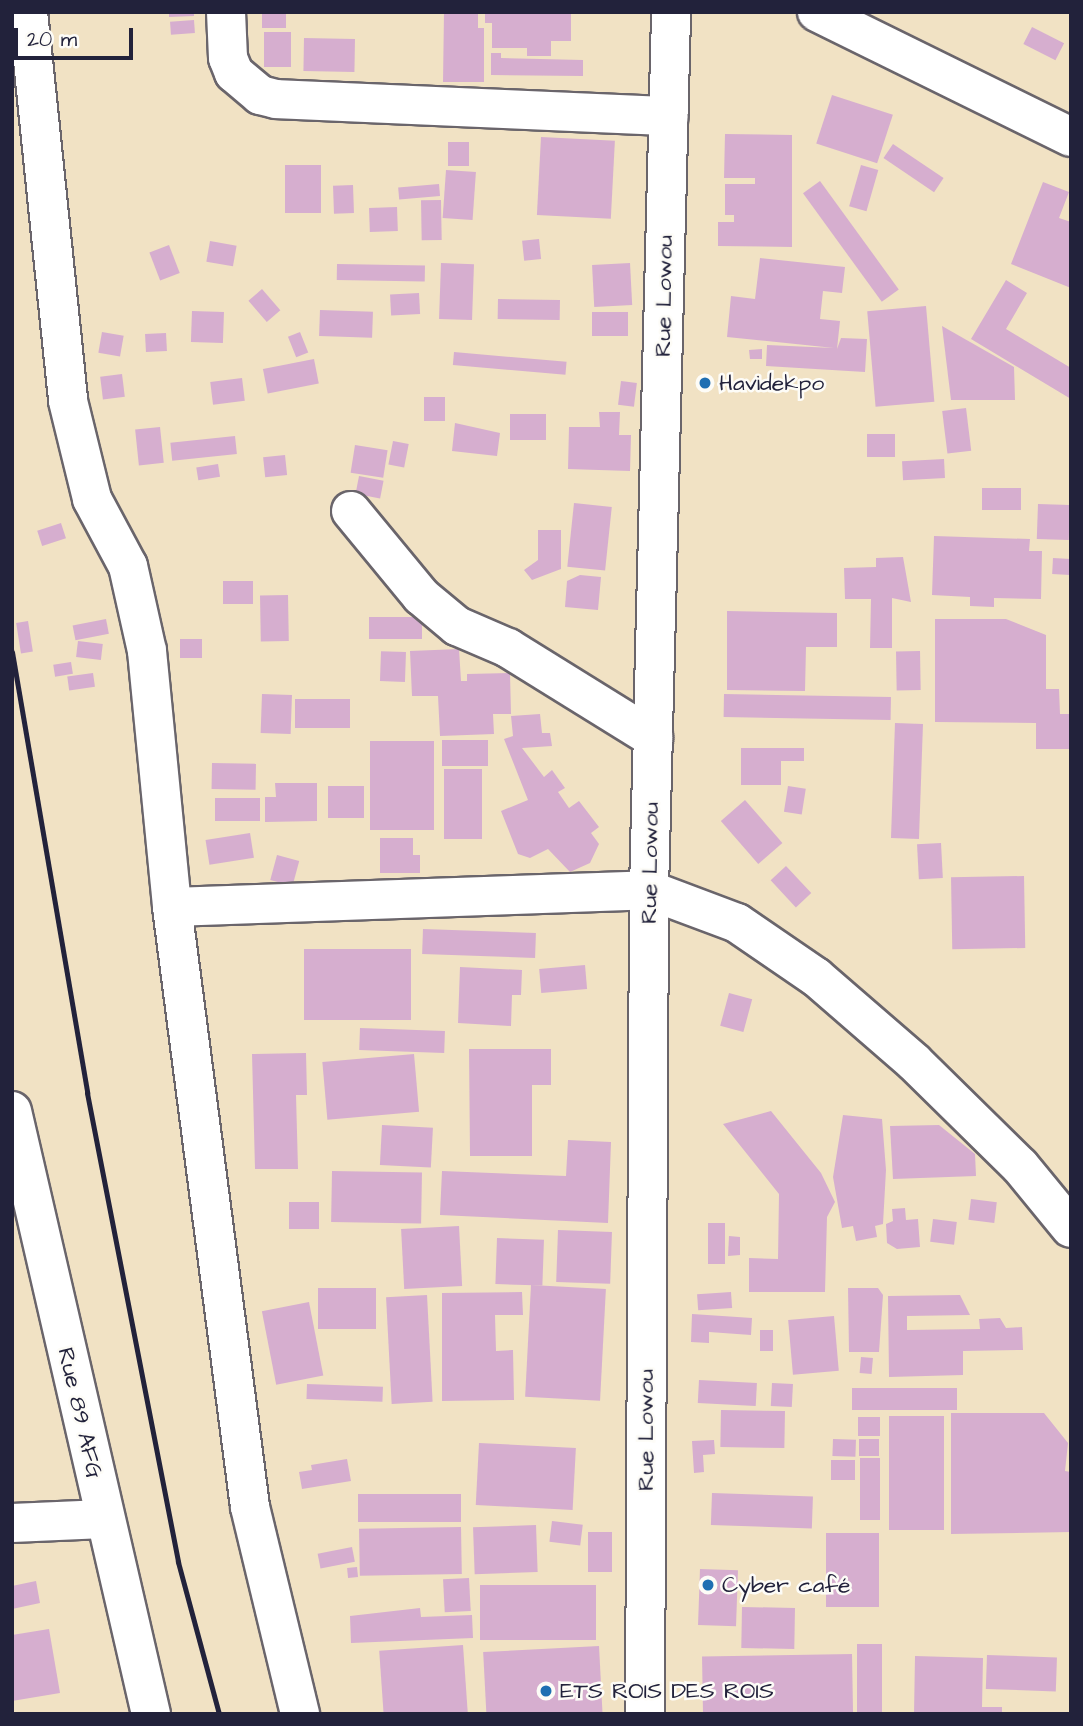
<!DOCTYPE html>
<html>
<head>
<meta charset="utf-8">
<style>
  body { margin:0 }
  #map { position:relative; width:1083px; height:1726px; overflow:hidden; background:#f1e2c4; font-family:"Architects Daughter",sans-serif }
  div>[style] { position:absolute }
  .building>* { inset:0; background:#d6aecf; transform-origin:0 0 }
  .roads { filter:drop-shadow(2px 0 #6a656b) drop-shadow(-2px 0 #6a656b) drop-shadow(0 2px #6a656b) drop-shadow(0 -2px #6a656b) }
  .minor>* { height:38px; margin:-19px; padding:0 19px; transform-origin:19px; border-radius:19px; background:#fff }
  .rail>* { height:5px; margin:-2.5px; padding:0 2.5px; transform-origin:2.5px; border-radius:2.5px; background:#22223b }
  .dots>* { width:19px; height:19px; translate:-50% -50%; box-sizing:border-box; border:4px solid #fdfcf7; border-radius:50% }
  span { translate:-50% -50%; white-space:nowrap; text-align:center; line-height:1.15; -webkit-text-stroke:5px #fdfcf7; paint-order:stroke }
  .street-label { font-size:23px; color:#22223b }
  .poi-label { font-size:23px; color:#22223b }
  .left { translate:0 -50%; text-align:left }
  .frame { position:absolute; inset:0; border:14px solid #22223b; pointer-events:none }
  .scale { position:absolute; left:14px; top:28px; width:119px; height:32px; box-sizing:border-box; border:4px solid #22223b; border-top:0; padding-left:9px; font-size:21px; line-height:24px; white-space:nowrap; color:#22223b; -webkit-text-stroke:5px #fdfcf7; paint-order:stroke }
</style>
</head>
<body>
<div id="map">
  <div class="building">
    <div style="clip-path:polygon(169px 12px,194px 12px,194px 16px,169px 17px)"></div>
    <div style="left:262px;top:12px;width:24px;height:16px"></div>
    <div style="clip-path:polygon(444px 12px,478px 12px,478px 28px,484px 28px,484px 82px,443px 82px)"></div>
    <div style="clip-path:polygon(485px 12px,571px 12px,571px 41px,551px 41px,551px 56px,527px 56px,527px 48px,492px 48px,492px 23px,485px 23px)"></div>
    <div style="left:194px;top:20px;width:13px;height:24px;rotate:86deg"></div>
    <div style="left:1032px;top:27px;width:36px;height:19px;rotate:27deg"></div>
    <div style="left:264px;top:32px;width:27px;height:35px"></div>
    <div style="left:304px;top:38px;width:51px;height:33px;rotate:1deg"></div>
    <div style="clip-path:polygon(491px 53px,501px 53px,501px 58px,583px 60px,583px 76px,491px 75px)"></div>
    <div style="left:832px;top:95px;width:64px;height:51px;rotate:18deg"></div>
    <div style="clip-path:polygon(725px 134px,792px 135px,792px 247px,718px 246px,718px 222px,734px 222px,734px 215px,725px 215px,725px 184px,755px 184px,755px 178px,724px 178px)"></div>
    <div style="left:541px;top:137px;width:74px;height:78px;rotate:3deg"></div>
    <div style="left:448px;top:142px;width:21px;height:24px"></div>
    <div style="left:893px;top:144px;width:61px;height:17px;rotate:34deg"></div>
    <div style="left:285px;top:165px;width:36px;height:48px"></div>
    <div style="left:861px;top:165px;width:18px;height:43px;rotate:16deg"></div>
    <div style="left:446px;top:170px;width:30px;height:48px;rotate:4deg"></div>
    <div style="left:820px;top:181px;width:134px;height:21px;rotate:54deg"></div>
    <div style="clip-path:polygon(1043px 182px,1069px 192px,1059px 218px,1071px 222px,1071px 288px,1011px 264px)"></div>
    <div style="left:439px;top:184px;width:12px;height:41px;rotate:85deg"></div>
    <div style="left:353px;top:185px;width:28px;height:20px;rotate:88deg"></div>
    <div style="left:441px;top:200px;width:40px;height:20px;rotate:89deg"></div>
    <div style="left:397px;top:207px;width:24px;height:28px;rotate:88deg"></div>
    <div style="left:539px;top:239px;width:20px;height:17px;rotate:84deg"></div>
    <div style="left:210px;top:241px;width:27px;height:21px;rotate:10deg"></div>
    <div style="left:169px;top:245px;width:30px;height:21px;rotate:69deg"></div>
    <div style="clip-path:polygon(760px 258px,845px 267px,842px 293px,823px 291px,820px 319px,840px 321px,837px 349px,841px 338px,867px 339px,865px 372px,766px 366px,767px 345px,834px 348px,727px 337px,731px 296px,755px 299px)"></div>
    <div style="left:441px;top:263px;width:33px;height:56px;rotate:2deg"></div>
    <div style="left:630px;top:263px;width:42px;height:38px;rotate:87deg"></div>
    <div style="left:337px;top:264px;width:88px;height:16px;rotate:1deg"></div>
    <div style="clip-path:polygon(1006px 280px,1027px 293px,1006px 329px,1071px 368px,1071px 399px,971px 339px)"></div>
    <div style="left:262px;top:289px;width:28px;height:18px;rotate:49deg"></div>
    <div style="left:419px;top:293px;width:21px;height:29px;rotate:87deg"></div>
    <div style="left:498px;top:299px;width:62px;height:20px;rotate:1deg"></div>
    <div style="left:926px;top:306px;width:96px;height:59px;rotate:85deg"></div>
    <div style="left:320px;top:310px;width:53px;height:26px;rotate:2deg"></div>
    <div style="left:192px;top:311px;width:32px;height:31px;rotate:2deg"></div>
    <div style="left:628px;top:312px;width:24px;height:36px;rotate:90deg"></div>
    <div style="clip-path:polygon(942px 326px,1014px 367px,1015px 400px,951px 400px)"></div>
    <div style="left:102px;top:332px;width:22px;height:21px;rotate:10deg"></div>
    <div style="left:300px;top:332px;width:22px;height:13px;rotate:68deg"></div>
    <div style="left:166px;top:333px;width:18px;height:21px;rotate:87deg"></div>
    <div style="clip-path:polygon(762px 349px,762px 359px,750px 359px,749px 350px)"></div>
    <div style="left:454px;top:352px;width:113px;height:13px;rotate:5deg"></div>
    <div style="left:314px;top:359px;width:25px;height:52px;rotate:79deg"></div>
    <div style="left:122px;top:374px;width:23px;height:22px;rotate:83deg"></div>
    <div style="left:242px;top:378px;width:23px;height:32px;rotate:83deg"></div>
    <div style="left:621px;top:381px;width:16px;height:24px;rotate:7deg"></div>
    <div style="left:424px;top:397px;width:21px;height:24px"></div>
    <div style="left:966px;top:408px;width:43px;height:24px;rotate:83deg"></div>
    <div style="clip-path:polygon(599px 412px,620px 412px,619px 435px,631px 435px,630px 471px,568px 469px,569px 427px,600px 427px)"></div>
    <div style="left:510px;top:414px;width:36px;height:26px"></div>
    <div style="clip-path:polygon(455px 423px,500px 433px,497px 456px,452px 451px)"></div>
    <div style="left:160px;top:427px;width:36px;height:25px;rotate:84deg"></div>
    <div style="left:867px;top:434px;width:28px;height:23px"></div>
    <div style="left:235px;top:436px;width:18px;height:65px;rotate:84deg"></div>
    <div style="left:393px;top:441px;width:16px;height:24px;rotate:11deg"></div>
    <div style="left:355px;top:445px;width:33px;height:28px;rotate:9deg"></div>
    <div style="left:285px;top:455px;width:20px;height:22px;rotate:84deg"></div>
    <div style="left:944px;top:459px;width:19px;height:42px;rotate:87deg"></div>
    <div style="left:218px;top:464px;width:13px;height:22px;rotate:81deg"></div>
    <div style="left:359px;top:476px;width:25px;height:18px;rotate:11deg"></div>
    <div style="left:982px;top:488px;width:39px;height:22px"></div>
    <div style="left:574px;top:503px;width:38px;height:64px;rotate:6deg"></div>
    <div style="left:1038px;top:504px;width:32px;height:35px;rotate:2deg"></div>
    <div style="left:61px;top:523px;width:16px;height:25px;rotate:72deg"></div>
    <div style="clip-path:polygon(538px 530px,561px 530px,561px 569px,532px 580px,524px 570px,538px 560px)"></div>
    <div style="clip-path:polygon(934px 536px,1030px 539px,1029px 551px,1042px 551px,1041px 599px,994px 598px,994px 607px,970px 606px,970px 597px,932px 595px)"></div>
    <div style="clip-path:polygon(903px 557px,911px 602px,892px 598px,892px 648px,870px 648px,871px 599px,845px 599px,844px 568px,876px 567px,876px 558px)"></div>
    <div style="left:1053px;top:558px;width:18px;height:16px;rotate:3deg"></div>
    <div style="clip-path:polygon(580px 575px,601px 577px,598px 610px,565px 607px,567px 581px)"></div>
    <div style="left:223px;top:581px;width:30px;height:23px"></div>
    <div style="left:288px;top:595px;width:46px;height:28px;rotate:89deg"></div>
    <div style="clip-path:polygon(727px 611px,837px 613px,837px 647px,806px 647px,805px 691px,727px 690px)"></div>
    <div style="left:369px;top:617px;width:53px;height:22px"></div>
    <div style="left:106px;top:619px;width:15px;height:34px;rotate:79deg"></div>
    <div style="clip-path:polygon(935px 619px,1006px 619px,1046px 635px,1046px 689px,1059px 689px,1060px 714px,1071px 714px,1071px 749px,1036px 749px,1036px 723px,935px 722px)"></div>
    <div style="left:28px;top:621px;width:31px;height:12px;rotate:81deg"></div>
    <div style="left:180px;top:639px;width:22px;height:19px"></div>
    <div style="left:78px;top:641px;width:25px;height:16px;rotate:7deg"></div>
    <div style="clip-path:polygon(459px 649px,461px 681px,467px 681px,467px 674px,510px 673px,511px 714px,493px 714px,494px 734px,440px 736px,438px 696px,412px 696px,410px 651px)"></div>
    <div style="left:920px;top:651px;width:39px;height:24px;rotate:89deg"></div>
    <div style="left:406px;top:652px;width:30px;height:25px;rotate:92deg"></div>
    <div style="left:71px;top:662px;width:12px;height:18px;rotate:81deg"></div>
    <div style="left:93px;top:673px;width:14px;height:26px;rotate:82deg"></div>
    <div style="left:262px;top:694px;width:30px;height:39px;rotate:2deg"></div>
    <div style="left:724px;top:694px;width:167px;height:23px;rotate:1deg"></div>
    <div style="left:295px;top:699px;width:55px;height:29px"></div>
    <div style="clip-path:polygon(540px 714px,542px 733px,550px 733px,552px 746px,522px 748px,544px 777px,552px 770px,565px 788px,558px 792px,569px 808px,579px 801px,599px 827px,591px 833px,599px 844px,590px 863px,570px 872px,548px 849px,530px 858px,518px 854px,501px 811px,528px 800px,504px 739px,513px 736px,511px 716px)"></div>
    <div style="left:895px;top:723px;width:28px;height:115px;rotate:2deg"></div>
    <div style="left:442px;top:740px;width:46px;height:26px"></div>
    <div style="left:370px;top:741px;width:64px;height:89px"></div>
    <div style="clip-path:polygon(741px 748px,804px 748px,804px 761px,781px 761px,781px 785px,741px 785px)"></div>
    <div style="left:212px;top:763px;width:44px;height:26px;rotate:1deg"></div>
    <div style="left:444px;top:769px;width:38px;height:70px"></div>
    <div style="clip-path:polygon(275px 783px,317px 783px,317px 821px,265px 822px,265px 797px,276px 797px)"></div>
    <div style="left:328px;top:786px;width:36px;height:32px"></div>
    <div style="left:788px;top:786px;width:18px;height:26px;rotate:9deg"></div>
    <div style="left:215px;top:798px;width:45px;height:23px"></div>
    <div style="left:745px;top:800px;width:57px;height:32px;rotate:49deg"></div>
    <div style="left:250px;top:833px;width:25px;height:45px;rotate:81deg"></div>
    <div style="clip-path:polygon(380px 838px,413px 838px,413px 855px,420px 855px,420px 873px,380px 873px)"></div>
    <div style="left:941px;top:843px;width:35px;height:24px;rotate:87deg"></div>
    <div style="left:277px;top:855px;width:23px;height:26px;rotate:15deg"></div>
    <div style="left:786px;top:866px;width:37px;height:21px;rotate:47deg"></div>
    <div style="left:1024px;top:876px;width:72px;height:73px;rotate:89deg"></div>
    <div style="left:423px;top:929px;width:113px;height:25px;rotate:2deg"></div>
    <div style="left:304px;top:949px;width:107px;height:71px"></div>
    <div style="left:585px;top:965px;width:24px;height:46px;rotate:85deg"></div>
    <div style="clip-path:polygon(460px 967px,522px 970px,521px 995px,512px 995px,511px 1026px,458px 1023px)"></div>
    <div style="left:729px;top:993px;width:24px;height:34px;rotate:15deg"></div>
    <div style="left:360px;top:1028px;width:85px;height:22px;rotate:2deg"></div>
    <div style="clip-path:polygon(469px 1049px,551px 1049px,551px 1085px,532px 1085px,532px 1156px,470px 1156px)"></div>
    <div style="clip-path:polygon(306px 1053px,307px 1095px,296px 1095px,298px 1169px,255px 1169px,252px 1054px)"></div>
    <div style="left:414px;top:1054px;width:58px;height:92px;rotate:85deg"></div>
    <div style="clip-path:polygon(771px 1111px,821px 1173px,835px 1202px,827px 1217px,825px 1292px,749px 1292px,749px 1258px,778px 1259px,779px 1194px,723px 1124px)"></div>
    <div style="clip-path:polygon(843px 1115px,882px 1119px,886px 1170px,883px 1224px,875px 1226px,877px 1237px,856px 1241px,853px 1226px,842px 1228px,833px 1177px)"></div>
    <div style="left:382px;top:1125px;width:51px;height:40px;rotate:3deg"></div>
    <div style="clip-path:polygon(939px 1125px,975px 1154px,976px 1176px,893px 1179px,890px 1126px)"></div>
    <div style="clip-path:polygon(568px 1140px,611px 1142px,608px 1223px,440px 1215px,442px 1171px,566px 1176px)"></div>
    <div style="left:332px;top:1171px;width:90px;height:51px;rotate:1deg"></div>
    <div style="left:971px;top:1199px;width:26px;height:21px;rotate:7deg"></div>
    <div style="left:289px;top:1202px;width:30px;height:27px"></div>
    <div style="clip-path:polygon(905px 1208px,906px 1220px,918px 1219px,920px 1247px,897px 1249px,887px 1243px,886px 1224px,893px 1221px,892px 1209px)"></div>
    <div style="left:933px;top:1219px;width:24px;height:23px;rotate:7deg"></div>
    <div style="left:708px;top:1223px;width:17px;height:41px"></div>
    <div style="left:459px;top:1226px;width:60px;height:58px;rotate:87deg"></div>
    <div style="left:558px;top:1230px;width:54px;height:52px;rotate:2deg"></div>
    <div style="clip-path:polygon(729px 1236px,740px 1237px,740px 1255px,728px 1256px)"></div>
    <div style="left:497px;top:1238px;width:47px;height:46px;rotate:2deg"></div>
    <div style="left:531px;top:1285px;width:75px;height:112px;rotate:3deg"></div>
    <div style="left:318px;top:1288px;width:58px;height:41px"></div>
    <div style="clip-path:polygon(848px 1288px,878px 1288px,883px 1295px,879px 1352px,849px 1352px)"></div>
    <div style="clip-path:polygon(522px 1292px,523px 1315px,495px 1315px,496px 1351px,513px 1350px,514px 1400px,442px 1401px,442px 1293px)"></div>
    <div style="left:731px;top:1292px;width:16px;height:34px;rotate:86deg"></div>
    <div style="left:427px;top:1295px;width:107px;height:41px;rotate:87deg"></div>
    <div style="clip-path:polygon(960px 1295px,970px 1315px,907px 1316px,907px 1330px,980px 1329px,979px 1319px,1000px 1318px,1006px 1328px,1022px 1327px,1023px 1350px,963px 1351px,963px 1375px,889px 1377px,888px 1296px)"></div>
    <div style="left:309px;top:1302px;width:75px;height:48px;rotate:79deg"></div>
    <div style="clip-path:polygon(692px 1314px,752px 1318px,751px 1335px,709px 1332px,709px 1343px,691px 1342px)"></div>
    <div style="left:834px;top:1316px;width:55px;height:46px;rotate:85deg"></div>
    <div style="left:760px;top:1330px;width:13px;height:21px"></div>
    <div style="left:861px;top:1357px;width:12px;height:16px;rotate:5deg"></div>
    <div style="left:699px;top:1380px;width:58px;height:23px;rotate:3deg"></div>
    <div style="left:772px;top:1383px;width:21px;height:23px;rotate:3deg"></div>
    <div style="left:307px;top:1384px;width:76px;height:15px;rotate:2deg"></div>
    <div style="left:852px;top:1388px;width:105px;height:22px"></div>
    <div style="left:721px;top:1410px;width:64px;height:37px;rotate:1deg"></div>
    <div style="clip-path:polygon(951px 1413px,1044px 1413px,1068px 1443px,1065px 1471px,1071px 1472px,1071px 1532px,951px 1534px)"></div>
    <div style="left:889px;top:1416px;width:55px;height:114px"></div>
    <div style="left:858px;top:1417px;width:22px;height:19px"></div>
    <div style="left:833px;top:1439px;width:23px;height:17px;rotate:2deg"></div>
    <div style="left:859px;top:1439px;width:20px;height:17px"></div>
    <div style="clip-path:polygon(714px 1440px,715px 1454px,703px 1455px,704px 1472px,694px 1473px,692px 1441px)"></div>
    <div style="left:479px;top:1443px;width:97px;height:62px;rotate:3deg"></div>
    <div style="left:860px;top:1458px;width:20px;height:62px"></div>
    <div style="clip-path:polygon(347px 1459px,351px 1481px,302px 1489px,299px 1472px,312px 1470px,311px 1465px)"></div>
    <div style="left:831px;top:1460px;width:24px;height:20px"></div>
    <div style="left:712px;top:1493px;width:101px;height:32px;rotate:2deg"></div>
    <div style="left:461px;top:1494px;width:28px;height:103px;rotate:90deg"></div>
    <div style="left:552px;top:1521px;width:31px;height:21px;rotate:7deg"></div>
    <div style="left:536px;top:1525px;width:47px;height:63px;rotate:88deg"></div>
    <div style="left:461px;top:1527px;width:47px;height:102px;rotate:89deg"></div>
    <div style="left:588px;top:1532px;width:24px;height:40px"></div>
    <div style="left:826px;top:1533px;width:53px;height:74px"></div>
    <div style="left:352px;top:1547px;width:15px;height:35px;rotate:79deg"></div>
    <div style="left:357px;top:1567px;width:10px;height:10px;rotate:84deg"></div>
    <div style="left:700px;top:1569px;width:38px;height:56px;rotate:2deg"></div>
    <div style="left:469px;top:1578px;width:33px;height:26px;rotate:87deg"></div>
    <div style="clip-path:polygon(36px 1581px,40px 1603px,12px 1609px,12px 1586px)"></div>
    <div style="left:480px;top:1585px;width:116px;height:55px"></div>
    <div style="left:742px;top:1607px;width:53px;height:41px;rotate:1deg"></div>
    <div style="clip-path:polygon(420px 1608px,421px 1617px,472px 1615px,473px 1638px,351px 1643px,350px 1616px)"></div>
    <div style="clip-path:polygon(49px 1629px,60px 1693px,12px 1701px,12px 1635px)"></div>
    <div style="left:857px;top:1644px;width:25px;height:70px"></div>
    <div style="left:463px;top:1645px;width:69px;height:84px;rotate:86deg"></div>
    <div style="left:599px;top:1646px;width:68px;height:116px;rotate:87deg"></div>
    <div style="left:852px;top:1654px;width:60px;height:150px;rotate:89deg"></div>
    <div style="left:987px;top:1655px;width:70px;height:34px;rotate:2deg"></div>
    <div style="clip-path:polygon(915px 1656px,983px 1658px,982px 1707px,1002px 1707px,1002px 1714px,914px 1714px)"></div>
  </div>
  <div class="roads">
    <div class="minor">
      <div style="left:28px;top:12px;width:391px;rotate:84.1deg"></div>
      <div style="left:68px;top:401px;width:101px;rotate:76.2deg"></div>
      <div style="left:92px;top:499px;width:76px;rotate:61.8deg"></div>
      <div style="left:128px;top:566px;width:87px;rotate:77.4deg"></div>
      <div style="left:147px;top:651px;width:257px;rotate:84.4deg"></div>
      <div style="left:172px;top:907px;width:605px;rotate:82.59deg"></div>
      <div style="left:250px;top:1507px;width:213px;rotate:76.4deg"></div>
      <div style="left:226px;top:12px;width:46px;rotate:87.5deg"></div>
      <div style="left:228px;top:58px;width:16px;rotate:68deg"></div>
      <div style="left:234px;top:73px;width:34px;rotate:40deg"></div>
      <div style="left:260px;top:95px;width:16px;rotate:14deg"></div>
      <div style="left:276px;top:99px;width:393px;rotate:2.5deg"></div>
      <div style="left:817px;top:12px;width:283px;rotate:26.2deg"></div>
      <div style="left:351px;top:511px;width:110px;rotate:50.5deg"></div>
      <div style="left:421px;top:596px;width:47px;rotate:39.8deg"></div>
      <div style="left:457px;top:626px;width:56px;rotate:23.3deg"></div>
      <div style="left:508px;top:648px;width:171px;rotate:31.8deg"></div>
      <div style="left:172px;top:907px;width:477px;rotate:-2deg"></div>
      <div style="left:649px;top:890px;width:94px;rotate:20.6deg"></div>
      <div style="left:737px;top:923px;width:96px;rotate:34.4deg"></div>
      <div style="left:816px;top:977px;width:130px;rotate:40.9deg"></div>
      <div style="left:914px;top:1062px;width:148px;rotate:44.5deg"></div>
      <div style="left:1020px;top:1166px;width:80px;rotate:50.6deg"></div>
      <div style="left:12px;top:1111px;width:619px;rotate:77.02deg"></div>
      <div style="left:12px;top:1523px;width:92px;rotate:-2.5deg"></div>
      <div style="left:645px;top:1714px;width:824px;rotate:-89.72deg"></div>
      <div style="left:649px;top:890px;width:878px;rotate:-88.56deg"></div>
    </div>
  </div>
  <div class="rail">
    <div style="left:12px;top:652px;width:447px;rotate:80.3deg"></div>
    <div style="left:87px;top:1093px;width:478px;rotate:79deg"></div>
    <div style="left:178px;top:1562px;width:157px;rotate:74.9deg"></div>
  </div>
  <div class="dots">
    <div style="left:705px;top:383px;background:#1f6fb2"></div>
    <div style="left:708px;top:1585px;background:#1f6fb2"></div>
    <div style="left:546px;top:1691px;background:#1f6fb2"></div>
  </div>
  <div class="street-label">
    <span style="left:664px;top:296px;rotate:-89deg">Rue Lowou</span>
    <span style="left:650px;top:863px;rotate:-89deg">Rue Lowou</span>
    <span style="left:80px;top:1413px;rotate:77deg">Rue 89 AFG</span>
    <span style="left:646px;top:1430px;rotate:-90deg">Rue Lowou</span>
  </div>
  <div class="poi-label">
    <span class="left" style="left:719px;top:383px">Havidekpo</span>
    <span class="left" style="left:722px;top:1585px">Cyber café</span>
    <span class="left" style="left:560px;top:1691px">ETS ROIS DES ROIS</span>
  </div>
  <div class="frame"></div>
  <div class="scale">20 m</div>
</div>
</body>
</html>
